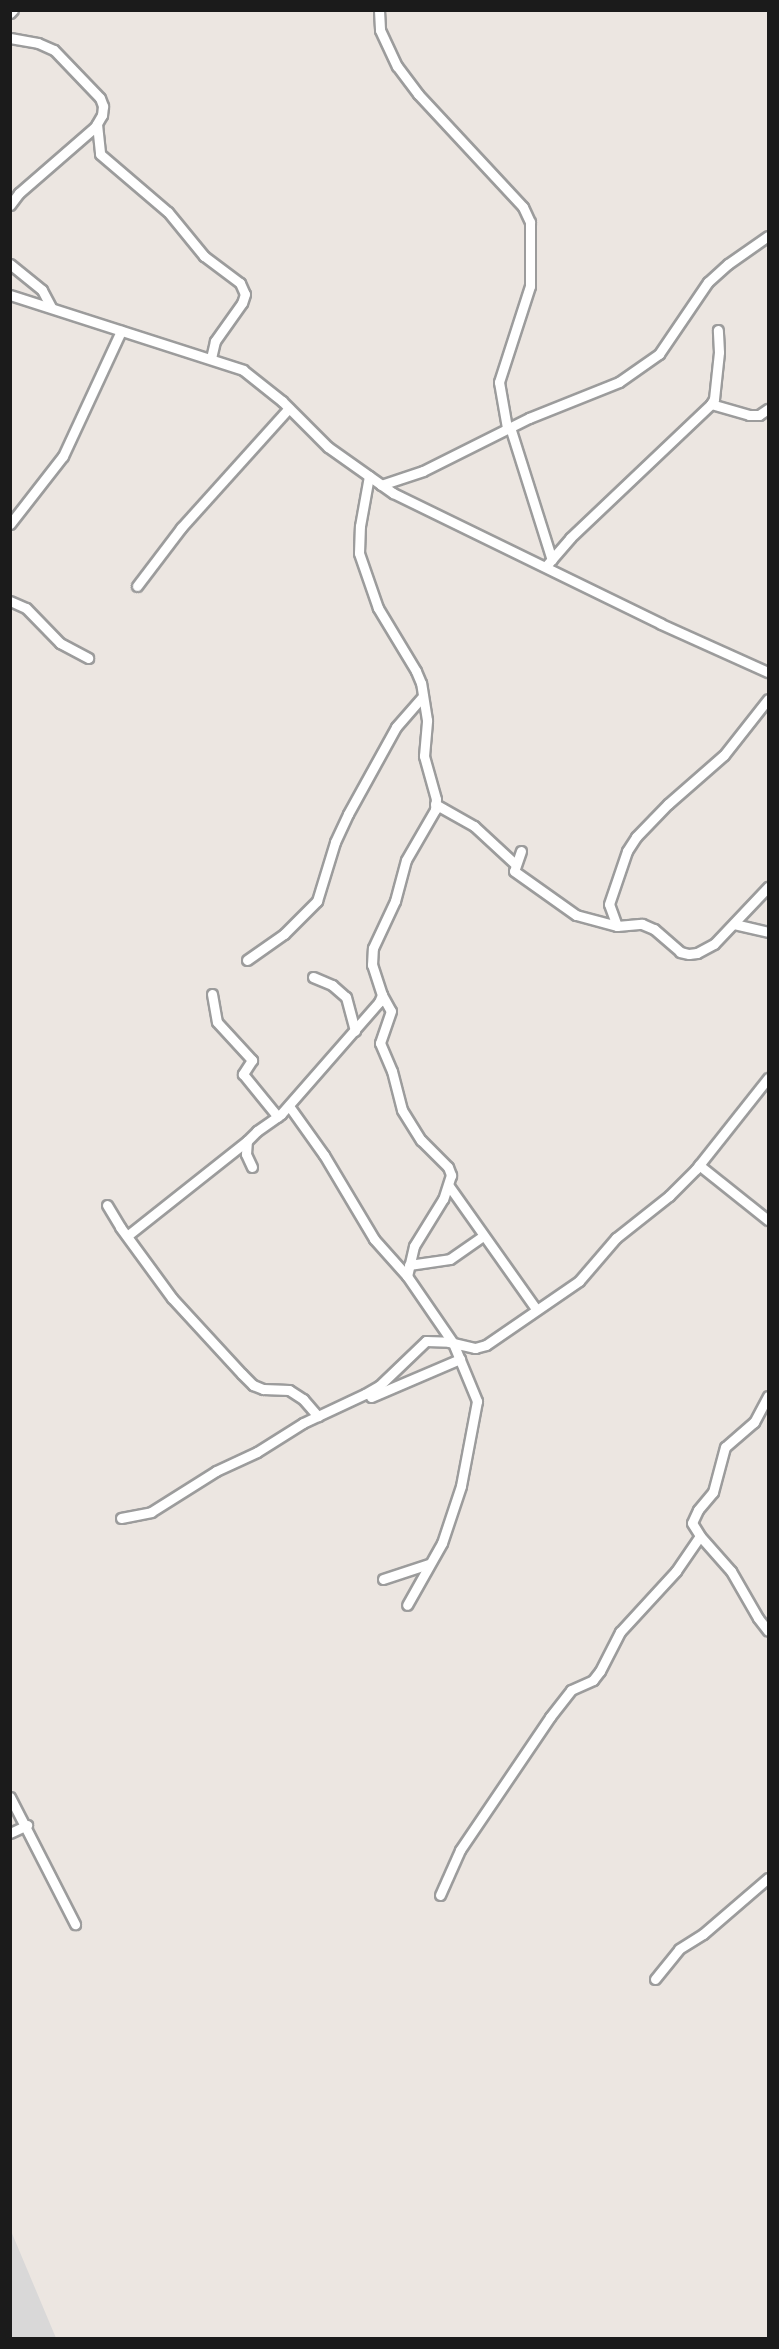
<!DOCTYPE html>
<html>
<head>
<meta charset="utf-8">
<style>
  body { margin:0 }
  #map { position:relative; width:779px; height:2349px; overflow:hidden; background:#ece6e1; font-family:Mulish,sans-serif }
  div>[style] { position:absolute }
  .residential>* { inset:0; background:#d9d8d8 }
  .roads { filter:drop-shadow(2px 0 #9c9c9c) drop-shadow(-2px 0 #9c9c9c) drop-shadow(0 2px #9c9c9c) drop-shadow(0 -2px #9c9c9c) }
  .street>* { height:9px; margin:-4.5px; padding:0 4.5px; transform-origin:4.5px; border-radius:4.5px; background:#fff }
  span { translate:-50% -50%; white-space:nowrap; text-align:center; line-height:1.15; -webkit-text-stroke:4.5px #fff; paint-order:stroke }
  .frame { position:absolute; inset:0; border:12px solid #1b1b1b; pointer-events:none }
</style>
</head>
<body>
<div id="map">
  <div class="residential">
    <div style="clip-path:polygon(11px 2231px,56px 2338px,11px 2338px)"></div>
  </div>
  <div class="roads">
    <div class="street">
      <div style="left:379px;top:10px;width:20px;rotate:87deg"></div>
      <div style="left:380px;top:30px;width:40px;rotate:65deg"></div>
      <div style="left:397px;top:66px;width:35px;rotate:53deg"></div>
      <div style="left:418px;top:94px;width:154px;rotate:47.1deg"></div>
      <div style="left:523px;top:207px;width:17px;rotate:65deg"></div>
      <div style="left:530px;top:222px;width:64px;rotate:90deg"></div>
      <div style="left:530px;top:286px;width:101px;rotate:107.9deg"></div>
      <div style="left:499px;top:382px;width:47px;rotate:80.1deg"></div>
      <div style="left:10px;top:13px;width:4px;rotate:-45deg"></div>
      <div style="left:10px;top:38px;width:28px;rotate:10deg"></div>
      <div style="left:38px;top:43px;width:17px;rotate:24deg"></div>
      <div style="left:54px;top:50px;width:66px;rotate:46.2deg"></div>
      <div style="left:100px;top:98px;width:9px;rotate:69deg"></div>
      <div style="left:103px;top:106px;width:9px;rotate:96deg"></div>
      <div style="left:102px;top:115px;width:14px;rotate:120deg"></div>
      <div style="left:95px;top:127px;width:101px;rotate:139deg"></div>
      <div style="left:19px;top:193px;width:15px;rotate:127deg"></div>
      <div style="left:97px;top:124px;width:30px;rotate:84deg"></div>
      <div style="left:100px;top:154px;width:89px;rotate:40.5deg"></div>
      <div style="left:168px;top:212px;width:57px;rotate:50.7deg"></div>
      <div style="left:204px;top:256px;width:45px;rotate:36.9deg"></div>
      <div style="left:240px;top:283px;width:12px;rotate:66deg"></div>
      <div style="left:245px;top:294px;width:9px;rotate:108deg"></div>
      <div style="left:242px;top:303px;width:47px;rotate:125.4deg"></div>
      <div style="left:215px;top:341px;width:18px;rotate:103deg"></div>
      <div style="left:10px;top:264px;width:41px;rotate:39.1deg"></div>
      <div style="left:42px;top:290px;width:19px;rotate:62deg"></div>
      <div style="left:10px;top:295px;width:245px;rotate:17.8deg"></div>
      <div style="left:243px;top:370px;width:50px;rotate:38.5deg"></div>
      <div style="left:282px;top:401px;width:65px;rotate:45deg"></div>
      <div style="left:328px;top:447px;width:80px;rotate:35.3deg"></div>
      <div style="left:393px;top:493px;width:298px;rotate:26deg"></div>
      <div style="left:661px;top:624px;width:117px;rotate:24.2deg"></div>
      <div style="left:711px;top:404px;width:40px;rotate:16deg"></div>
      <div style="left:749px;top:415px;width:10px"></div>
      <div style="left:759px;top:415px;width:11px;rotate:-34deg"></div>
      <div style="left:510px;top:427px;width:139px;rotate:72.5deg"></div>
      <div style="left:381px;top:485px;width:44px;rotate:-18.4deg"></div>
      <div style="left:423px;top:471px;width:119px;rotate:-26.6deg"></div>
      <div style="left:529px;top:418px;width:97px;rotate:-21.8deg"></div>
      <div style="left:619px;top:382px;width:49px;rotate:-35deg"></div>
      <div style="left:659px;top:354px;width:87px;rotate:-55.8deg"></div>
      <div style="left:708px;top:282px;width:27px;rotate:-42deg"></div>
      <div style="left:728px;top:264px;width:49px;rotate:-35deg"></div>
      <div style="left:10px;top:524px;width:86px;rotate:-52.1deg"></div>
      <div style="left:63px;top:456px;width:138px;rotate:-65.1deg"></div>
      <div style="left:546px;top:566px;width:37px;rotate:-49deg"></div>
      <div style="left:570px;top:538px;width:195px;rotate:-43.5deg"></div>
      <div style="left:711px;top:404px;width:6px;rotate:-59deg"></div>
      <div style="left:714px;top:399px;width:47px;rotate:-83.9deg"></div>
      <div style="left:719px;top:352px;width:22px;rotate:-93deg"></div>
      <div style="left:137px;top:586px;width:73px;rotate:-52.8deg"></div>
      <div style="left:181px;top:528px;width:161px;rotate:-48deg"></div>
      <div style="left:10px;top:601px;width:17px;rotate:24deg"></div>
      <div style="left:26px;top:608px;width:49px;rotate:45.8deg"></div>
      <div style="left:60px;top:643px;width:32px;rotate:28deg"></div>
      <div style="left:435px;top:804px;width:45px;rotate:29.4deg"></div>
      <div style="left:474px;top:826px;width:56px;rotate:42.8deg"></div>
      <div style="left:521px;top:851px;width:21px;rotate:109deg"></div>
      <div style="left:514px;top:871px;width:76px;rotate:35.4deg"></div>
      <div style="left:576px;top:915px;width:42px;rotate:15deg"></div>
      <div style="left:617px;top:926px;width:25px;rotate:-5deg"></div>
      <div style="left:642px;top:924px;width:13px;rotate:23deg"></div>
      <div style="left:654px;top:929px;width:35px;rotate:41deg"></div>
      <div style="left:680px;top:952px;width:9px;rotate:13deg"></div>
      <div style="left:689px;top:954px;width:8px;rotate:-7deg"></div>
      <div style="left:697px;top:953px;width:19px;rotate:-28deg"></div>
      <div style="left:714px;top:944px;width:79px;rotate:-46.5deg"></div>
      <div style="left:734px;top:924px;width:35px;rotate:13deg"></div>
      <div style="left:617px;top:926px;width:23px;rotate:-110deg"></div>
      <div style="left:609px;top:904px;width:56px;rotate:-71.2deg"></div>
      <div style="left:627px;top:851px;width:17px;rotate:-57deg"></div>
      <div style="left:636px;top:837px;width:46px;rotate:-45.9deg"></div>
      <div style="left:668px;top:804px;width:74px;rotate:-41.2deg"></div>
      <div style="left:724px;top:755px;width:71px;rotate:-51.8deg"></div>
      <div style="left:247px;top:960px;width:45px;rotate:-35.1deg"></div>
      <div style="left:284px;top:934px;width:47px;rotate:-45deg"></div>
      <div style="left:317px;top:901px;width:62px;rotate:-73deg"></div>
      <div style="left:335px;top:842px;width:31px;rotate:-65deg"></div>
      <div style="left:348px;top:814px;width:99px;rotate:-61.1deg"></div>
      <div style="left:396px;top:727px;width:41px;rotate:-48.9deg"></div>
      <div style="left:313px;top:977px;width:21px;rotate:23deg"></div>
      <div style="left:332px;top:985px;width:18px;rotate:41deg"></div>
      <div style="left:346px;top:997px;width:35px;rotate:75deg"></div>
      <div style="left:212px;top:994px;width:28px;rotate:80deg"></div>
      <div style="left:217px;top:1022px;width:52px;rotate:47.4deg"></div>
      <div style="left:252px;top:1060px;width:17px;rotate:123deg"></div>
      <div style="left:243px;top:1074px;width:55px;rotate:50.9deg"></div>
      <div style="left:382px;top:995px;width:18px;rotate:61deg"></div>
      <div style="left:391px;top:1011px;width:34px;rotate:109deg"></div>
      <div style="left:380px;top:1043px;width:30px;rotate:67deg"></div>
      <div style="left:392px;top:1071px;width:40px;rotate:75.6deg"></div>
      <div style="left:402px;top:1110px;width:36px;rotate:58deg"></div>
      <div style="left:421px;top:1140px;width:38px;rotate:45deg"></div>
      <div style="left:448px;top:1167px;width:9px;rotate:69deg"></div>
      <div style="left:451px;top:1175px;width:25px;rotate:108deg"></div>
      <div style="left:443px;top:1199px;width:55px;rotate:121.7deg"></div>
      <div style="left:414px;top:1246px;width:31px;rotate:103deg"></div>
      <div style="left:289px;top:1106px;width:60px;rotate:54.5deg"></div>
      <div style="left:324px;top:1155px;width:98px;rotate:59.2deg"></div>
      <div style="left:374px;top:1239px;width:50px;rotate:48.3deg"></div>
      <div style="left:407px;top:1276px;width:81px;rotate:55.5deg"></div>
      <div style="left:453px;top:1343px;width:63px;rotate:67.5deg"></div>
      <div style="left:477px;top:1401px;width:86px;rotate:100.7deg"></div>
      <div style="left:461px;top:1486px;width:60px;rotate:108.4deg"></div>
      <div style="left:442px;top:1543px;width:71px;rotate:119.4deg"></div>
      <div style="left:699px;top:1165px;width:88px;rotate:38.6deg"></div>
      <div style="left:252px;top:1167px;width:14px;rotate:-115deg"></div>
      <div style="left:246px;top:1154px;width:13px;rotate:-86deg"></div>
      <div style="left:247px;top:1141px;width:14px;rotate:-45deg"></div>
      <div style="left:257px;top:1131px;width:29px;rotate:-35deg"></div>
      <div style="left:281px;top:1114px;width:149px;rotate:-48.8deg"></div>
      <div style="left:379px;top:1002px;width:8px;rotate:-67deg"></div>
      <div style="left:382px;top:995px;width:32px;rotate:-108deg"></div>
      <div style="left:372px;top:965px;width:17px;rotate:-87deg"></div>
      <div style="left:373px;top:948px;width:52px;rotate:-64.9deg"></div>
      <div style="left:395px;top:901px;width:42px;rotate:-75deg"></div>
      <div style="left:406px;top:860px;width:58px;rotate:-59.9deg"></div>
      <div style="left:435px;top:810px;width:11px;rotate:-85deg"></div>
      <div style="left:436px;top:799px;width:45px;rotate:-105.6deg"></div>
      <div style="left:424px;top:756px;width:36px;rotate:-85deg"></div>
      <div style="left:427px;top:720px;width:37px;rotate:-99deg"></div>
      <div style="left:421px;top:683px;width:13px;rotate:-113deg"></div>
      <div style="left:416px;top:671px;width:74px;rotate:-121.1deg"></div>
      <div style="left:378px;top:608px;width:58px;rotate:-109.1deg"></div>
      <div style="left:359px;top:553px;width:27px;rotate:-88deg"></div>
      <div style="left:360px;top:526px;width:51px;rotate:-79.8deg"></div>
      <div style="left:449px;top:1186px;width:151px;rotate:54.7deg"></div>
      <div style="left:107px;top:1205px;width:26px;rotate:59deg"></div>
      <div style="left:120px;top:1227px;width:88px;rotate:53.8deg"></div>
      <div style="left:172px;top:1298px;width:103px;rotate:47.4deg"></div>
      <div style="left:242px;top:1374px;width:16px;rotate:45deg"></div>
      <div style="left:253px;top:1385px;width:11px;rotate:22deg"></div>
      <div style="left:263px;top:1389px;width:26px;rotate:2deg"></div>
      <div style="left:289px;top:1390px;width:17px;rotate:33deg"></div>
      <div style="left:303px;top:1399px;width:23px;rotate:49deg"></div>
      <div style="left:127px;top:1236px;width:153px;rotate:-38.4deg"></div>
      <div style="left:409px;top:1265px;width:41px;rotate:-8.3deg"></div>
      <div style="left:450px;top:1259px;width:40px;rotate:-34.9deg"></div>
      <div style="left:768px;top:1396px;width:30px;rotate:118deg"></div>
      <div style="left:754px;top:1422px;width:38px;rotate:139deg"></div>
      <div style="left:725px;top:1447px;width:47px;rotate:104.9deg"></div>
      <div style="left:713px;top:1492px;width:23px;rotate:130deg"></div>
      <div style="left:698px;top:1510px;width:14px;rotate:115deg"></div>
      <div style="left:692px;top:1523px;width:15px;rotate:58deg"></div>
      <div style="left:700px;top:1536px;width:47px;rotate:48.5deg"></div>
      <div style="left:731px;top:1571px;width:54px;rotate:60.1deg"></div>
      <div style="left:758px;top:1618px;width:16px;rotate:52deg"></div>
      <div style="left:371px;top:1397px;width:97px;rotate:-23.1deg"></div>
      <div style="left:121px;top:1518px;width:31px;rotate:-11deg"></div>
      <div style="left:151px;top:1512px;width:77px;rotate:-32.2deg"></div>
      <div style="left:216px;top:1471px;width:45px;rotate:-24.9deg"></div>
      <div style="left:257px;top:1452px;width:54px;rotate:-32.2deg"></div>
      <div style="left:303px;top:1423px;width:68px;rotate:-25.1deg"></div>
      <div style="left:365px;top:1394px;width:16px;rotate:-30deg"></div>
      <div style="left:379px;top:1386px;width:65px;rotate:-43.8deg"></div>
      <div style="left:426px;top:1341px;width:23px;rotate:2deg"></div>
      <div style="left:449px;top:1342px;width:27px;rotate:13deg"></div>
      <div style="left:475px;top:1348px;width:11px;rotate:-15deg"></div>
      <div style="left:486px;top:1345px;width:113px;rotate:-34.5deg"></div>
      <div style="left:579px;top:1281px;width:57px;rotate:-49.3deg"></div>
      <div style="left:616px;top:1238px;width:68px;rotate:-38.4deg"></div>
      <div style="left:669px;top:1196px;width:38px;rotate:-45deg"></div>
      <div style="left:696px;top:1169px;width:116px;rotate:-51.6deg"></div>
      <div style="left:383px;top:1579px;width:48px;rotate:-18.1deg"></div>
      <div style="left:10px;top:1797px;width:143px;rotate:62.9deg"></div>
      <div style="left:10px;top:1833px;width:19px;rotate:-25deg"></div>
      <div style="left:440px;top:1895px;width:49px;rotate:-66deg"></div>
      <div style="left:460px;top:1850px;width:161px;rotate:-55.9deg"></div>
      <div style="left:550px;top:1717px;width:34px;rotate:-52deg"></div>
      <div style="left:571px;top:1690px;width:24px;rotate:-24deg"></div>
      <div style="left:593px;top:1680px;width:11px;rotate:-52deg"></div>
      <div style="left:600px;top:1671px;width:44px;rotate:-62.9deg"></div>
      <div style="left:620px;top:1632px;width:83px;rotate:-47.4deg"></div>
      <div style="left:676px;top:1571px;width:42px;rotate:-55.6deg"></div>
      <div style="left:655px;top:1979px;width:38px;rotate:-51deg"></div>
      <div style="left:679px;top:1949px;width:28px;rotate:-32deg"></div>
      <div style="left:703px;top:1934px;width:86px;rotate:-40.7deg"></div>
    </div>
  </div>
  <div class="frame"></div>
</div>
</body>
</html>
